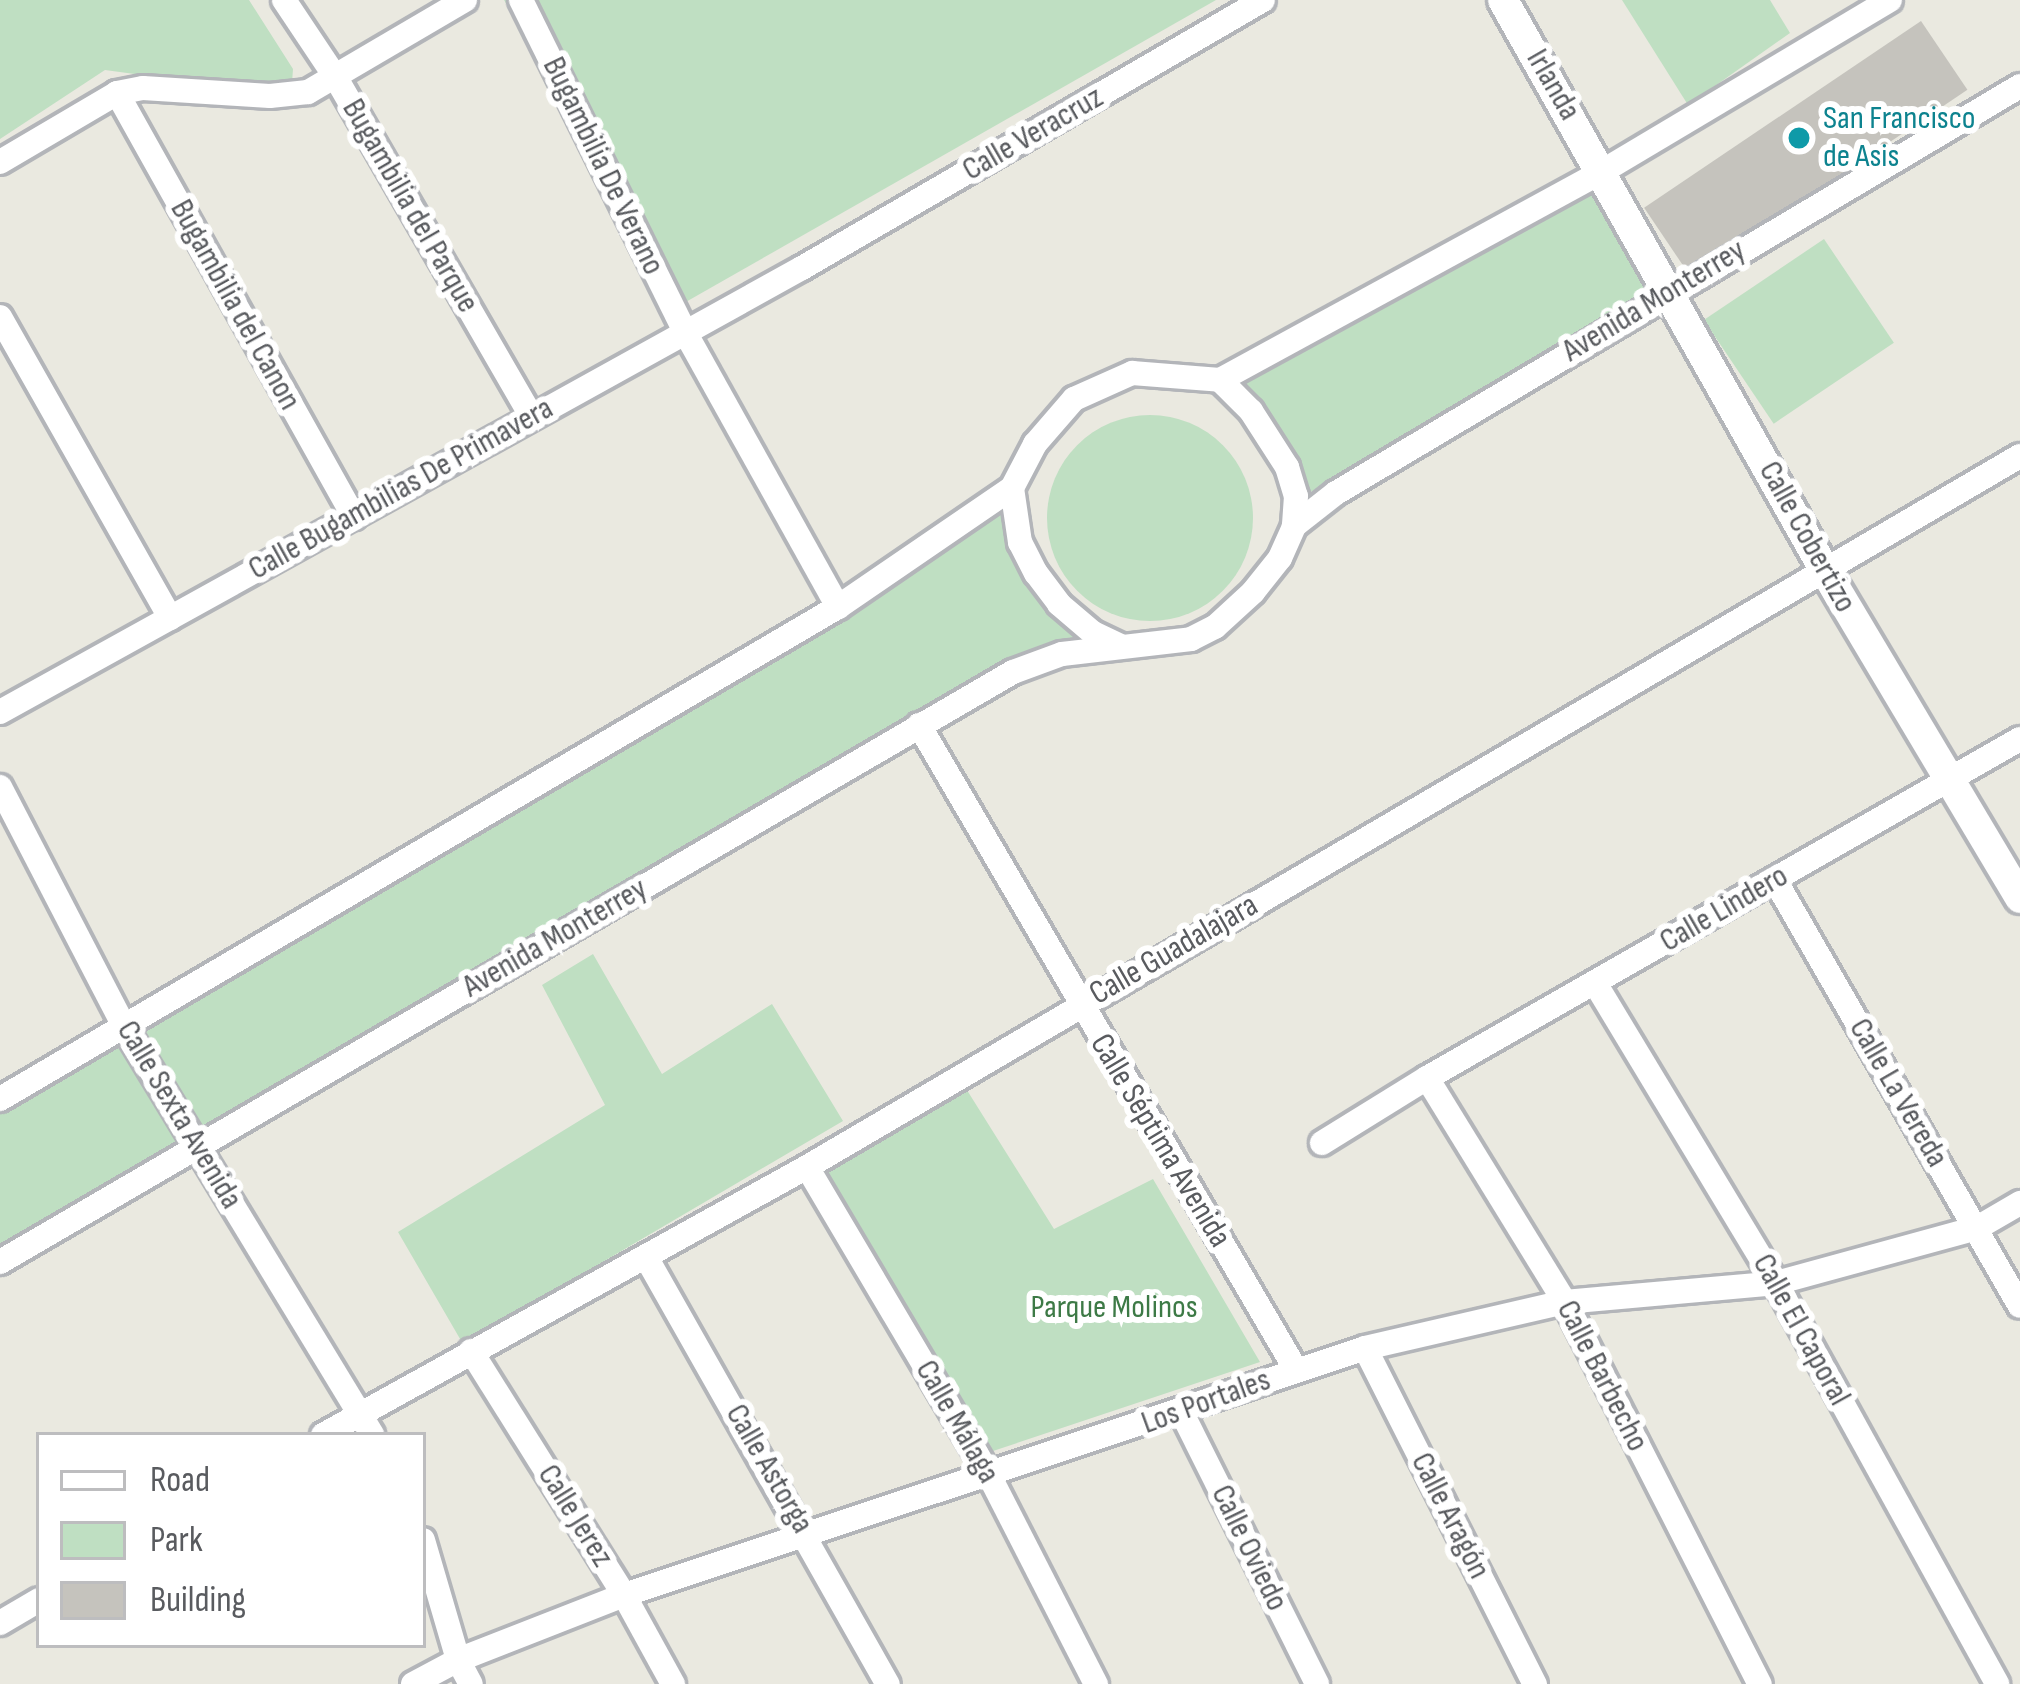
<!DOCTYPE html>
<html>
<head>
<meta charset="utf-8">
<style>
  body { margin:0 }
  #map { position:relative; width:2020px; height:1684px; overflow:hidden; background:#eae9e0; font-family:"Sofia Sans Condensed",sans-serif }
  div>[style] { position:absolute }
  .green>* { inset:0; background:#bfdfc2; transform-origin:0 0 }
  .round { border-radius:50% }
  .building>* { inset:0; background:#c5c3bd; transform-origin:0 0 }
  .roads { filter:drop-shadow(3px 0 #b3b5b9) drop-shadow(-3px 0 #b3b5b9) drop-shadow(0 3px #b3b5b9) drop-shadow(0 -3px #b3b5b9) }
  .minor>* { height:24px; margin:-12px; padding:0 12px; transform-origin:12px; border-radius:12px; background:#fff }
  .tertiary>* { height:30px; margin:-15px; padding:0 15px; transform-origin:15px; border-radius:15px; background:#fff }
  .dots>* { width:33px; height:33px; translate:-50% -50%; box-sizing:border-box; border:6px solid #fff; border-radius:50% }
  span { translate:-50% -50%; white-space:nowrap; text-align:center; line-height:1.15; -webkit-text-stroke:12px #fff; paint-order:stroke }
  .street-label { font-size:33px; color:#595b5f }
  .culture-label { font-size:33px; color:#0d838f }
  .left { translate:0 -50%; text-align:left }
  .park-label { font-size:33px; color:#3d7a46 }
  .legend { position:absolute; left:36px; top:1432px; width:390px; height:216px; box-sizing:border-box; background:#fff; border:3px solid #bdbdbf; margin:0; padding:15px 21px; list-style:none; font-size:36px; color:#595b5f }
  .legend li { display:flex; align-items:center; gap:24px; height:60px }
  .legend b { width:60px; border:3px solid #bdbdbf }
</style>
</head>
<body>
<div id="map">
  <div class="green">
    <div style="clip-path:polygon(0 0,249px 0,293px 69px,292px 83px,268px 92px,105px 70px,0 139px)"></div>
    <div style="clip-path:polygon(504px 0,1216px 0,684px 303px)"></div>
    <div style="clip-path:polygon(1622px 0,1770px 0,1790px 33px,1688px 105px)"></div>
    <div style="clip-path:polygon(1599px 184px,1656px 287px,1304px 496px,1301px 462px,1264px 408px,1234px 384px)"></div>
    <div style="left:1824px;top:239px;width:125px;height:145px;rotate:56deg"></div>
    <div class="round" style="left:1047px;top:415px;width:206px;height:206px"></div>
    <div style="clip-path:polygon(1012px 488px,1016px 526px,1093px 633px,0 1262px,0 1099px)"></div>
    <div style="clip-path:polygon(593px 954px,662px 1074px,772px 1004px,843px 1121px,463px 1344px,398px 1232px,605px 1105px,542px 985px)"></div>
    <div style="clip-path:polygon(965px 1087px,1054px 1229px,1153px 1179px,1260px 1362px,993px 1451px,826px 1171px)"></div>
  </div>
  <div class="building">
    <div style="left:1921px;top:21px;width:83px;height:334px;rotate:56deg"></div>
  </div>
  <div class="roads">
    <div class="minor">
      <div style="left:284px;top:0;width:94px;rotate:56.3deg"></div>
      <div style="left:336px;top:78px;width:390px;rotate:60deg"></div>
      <div style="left:521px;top:0;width:370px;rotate:63.7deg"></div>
      <div style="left:685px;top:332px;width:315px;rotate:60.9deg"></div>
      <div style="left:117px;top:93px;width:486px;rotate:60.8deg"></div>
      <div style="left:0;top:162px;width:136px;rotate:-30.5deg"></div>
      <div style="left:117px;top:93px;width:26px;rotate:-11deg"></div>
      <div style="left:143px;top:88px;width:127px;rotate:3.6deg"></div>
      <div style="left:270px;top:96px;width:38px;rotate:-6deg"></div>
      <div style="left:308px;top:92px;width:182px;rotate:-30.4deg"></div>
      <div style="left:0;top:317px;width:346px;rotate:60.5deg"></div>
      <div style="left:1220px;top:380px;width:44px;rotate:45deg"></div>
      <div style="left:1251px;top:411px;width:67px;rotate:57.3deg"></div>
      <div style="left:1287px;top:467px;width:30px;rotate:73deg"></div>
      <div style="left:1296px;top:496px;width:30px;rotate:94deg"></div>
      <div style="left:1012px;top:488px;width:55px;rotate:81.6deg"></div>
      <div style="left:1020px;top:542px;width:35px;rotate:63deg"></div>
      <div style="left:1036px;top:573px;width:39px;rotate:53deg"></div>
      <div style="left:1059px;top:604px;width:45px;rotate:40.5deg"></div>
      <div style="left:1093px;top:633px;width:29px;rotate:25deg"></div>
      <div style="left:0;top:712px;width:917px;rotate:-28.97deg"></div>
      <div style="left:802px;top:268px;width:533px;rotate:-30.17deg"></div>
      <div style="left:919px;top:725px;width:747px;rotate:59.69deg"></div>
      <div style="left:0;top:787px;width:271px;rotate:62.6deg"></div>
      <div style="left:125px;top:1028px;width:476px;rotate:58.7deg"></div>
      <div style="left:1775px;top:880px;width:491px;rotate:60.1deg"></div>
      <div style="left:1595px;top:983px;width:350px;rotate:58.9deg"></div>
      <div style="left:1776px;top:1283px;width:458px;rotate:61.1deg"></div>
      <div style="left:1427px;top:1078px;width:263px;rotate:58.4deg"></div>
      <div style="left:1565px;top:1302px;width:429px;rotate:63deg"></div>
      <div style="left:0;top:1099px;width:972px;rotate:-30.42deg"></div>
      <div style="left:838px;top:607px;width:211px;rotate:-34.4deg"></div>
      <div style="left:1012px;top:488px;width:50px;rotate:-62.4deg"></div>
      <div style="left:1035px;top:444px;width:60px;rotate:-49.1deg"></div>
      <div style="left:1074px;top:399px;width:64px;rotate:-24.1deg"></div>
      <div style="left:1132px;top:373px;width:88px;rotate:4.5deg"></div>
      <div style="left:1220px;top:380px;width:436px;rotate:-28.6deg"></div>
      <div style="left:1603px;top:171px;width:334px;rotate:-30.8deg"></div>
      <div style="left:1322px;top:1143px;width:123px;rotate:-31.8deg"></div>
      <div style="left:1427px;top:1078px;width:683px;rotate:-29.76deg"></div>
      <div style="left:807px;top:1167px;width:360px;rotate:59.4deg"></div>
      <div style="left:990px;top:1477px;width:233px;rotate:62.9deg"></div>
      <div style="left:646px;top:1257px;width:491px;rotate:60.5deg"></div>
      <div style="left:0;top:1262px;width:1172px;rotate:-30.22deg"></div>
      <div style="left:1013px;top:672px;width:52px;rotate:-20.2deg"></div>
      <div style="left:1062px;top:654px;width:130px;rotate:-6.6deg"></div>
      <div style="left:1191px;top:639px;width:27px;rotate:-27deg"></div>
      <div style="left:1215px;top:627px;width:52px;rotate:-42.6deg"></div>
      <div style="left:1253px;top:592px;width:43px;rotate:-51.5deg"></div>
      <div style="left:1280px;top:558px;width:35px;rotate:-66deg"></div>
      <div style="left:1294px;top:526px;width:53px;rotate:-38.2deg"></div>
      <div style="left:1336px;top:493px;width:796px;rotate:-30.75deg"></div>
      <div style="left:1365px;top:1348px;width:377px;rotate:63.2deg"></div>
      <div style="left:471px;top:1351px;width:288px;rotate:57.9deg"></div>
      <div style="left:624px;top:1595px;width:102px;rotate:61.2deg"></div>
      <div style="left:1181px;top:1411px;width:305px;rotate:63.5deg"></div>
      <div style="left:323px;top:1435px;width:553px;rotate:-28.97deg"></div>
      <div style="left:807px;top:1167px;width:1406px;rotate:-30.38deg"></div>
      <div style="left:423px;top:1540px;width:125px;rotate:73.7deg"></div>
      <div style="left:458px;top:1660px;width:27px;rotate:62deg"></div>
      <div style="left:0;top:1623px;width:45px;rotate:-30.5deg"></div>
      <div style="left:413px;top:1684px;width:51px;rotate:-28.1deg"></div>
      <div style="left:458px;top:1660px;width:178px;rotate:-21.4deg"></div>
      <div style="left:624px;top:1595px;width:781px;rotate:-18.43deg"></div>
      <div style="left:1365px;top:1348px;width:205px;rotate:-13deg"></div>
      <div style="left:1565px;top:1302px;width:212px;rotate:-5.1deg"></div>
      <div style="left:1776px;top:1283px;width:208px;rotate:-15.3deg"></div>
      <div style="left:1977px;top:1228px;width:50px;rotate:-30.2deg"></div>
    </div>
    <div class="tertiary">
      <div style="left:1503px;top:0;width:653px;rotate:60.57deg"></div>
      <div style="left:1824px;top:569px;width:383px;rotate:59.2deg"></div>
    </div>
  </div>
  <div class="dots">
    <div style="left:1799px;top:138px;background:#0f9aa8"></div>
  </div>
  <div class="street-label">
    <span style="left:1553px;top:85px;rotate:60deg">Irlanda</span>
    <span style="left:1033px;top:134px;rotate:-30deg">Calle Veracruz</span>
    <span style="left:603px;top:166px;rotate:64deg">Bugambilia De Verano</span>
    <span style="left:410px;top:206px;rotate:60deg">Bugambilia del Parque</span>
    <span style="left:1654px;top:301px;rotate:-31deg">Avenida Monterrey</span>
    <span style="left:235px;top:305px;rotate:61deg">Bugambilia del Canon</span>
    <span style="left:401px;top:489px;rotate:-29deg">Calle Bugambilias De Primavera</span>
    <span style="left:1807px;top:537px;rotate:61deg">Calle Cobertizo</span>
    <span style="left:1724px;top:909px;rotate:-30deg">Calle Lindero</span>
    <span style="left:555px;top:938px;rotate:-30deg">Avenida Monterrey</span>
    <span style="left:1174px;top:950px;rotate:-30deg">Calle Guadalajara</span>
    <span style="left:1898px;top:1093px;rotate:60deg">Calle La Vereda</span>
    <span style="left:179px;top:1115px;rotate:59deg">Calle Sexta Avenida</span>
    <span style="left:1160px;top:1141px;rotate:59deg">Calle Séptima Avenida</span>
    <span style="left:1801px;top:1330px;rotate:61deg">Calle El Caporal</span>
    <span style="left:1602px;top:1376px;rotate:63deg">Calle Barbecho</span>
    <span style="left:1206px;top:1402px;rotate:-20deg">Los Portales</span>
    <span style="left:957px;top:1422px;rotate:60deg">Calle Málaga</span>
    <span style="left:769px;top:1469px;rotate:60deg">Calle Astorga</span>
    <span style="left:575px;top:1516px;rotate:58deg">Calle Jerez</span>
    <span style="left:1450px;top:1516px;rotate:63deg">Calle Aragón</span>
    <span style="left:1249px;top:1548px;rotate:64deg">Calle Oviedo</span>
  </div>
  <div class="culture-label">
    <span class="left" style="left:1823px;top:138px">San Francisco<br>de Asis</span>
  </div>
  <div class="park-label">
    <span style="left:1114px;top:1308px">Parque Molinos</span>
  </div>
  <ul class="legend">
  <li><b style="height:15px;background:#fff"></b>Road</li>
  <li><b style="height:33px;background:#bfdfc2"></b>Park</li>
  <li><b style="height:33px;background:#c5c3bd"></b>Building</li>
  </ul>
</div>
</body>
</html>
